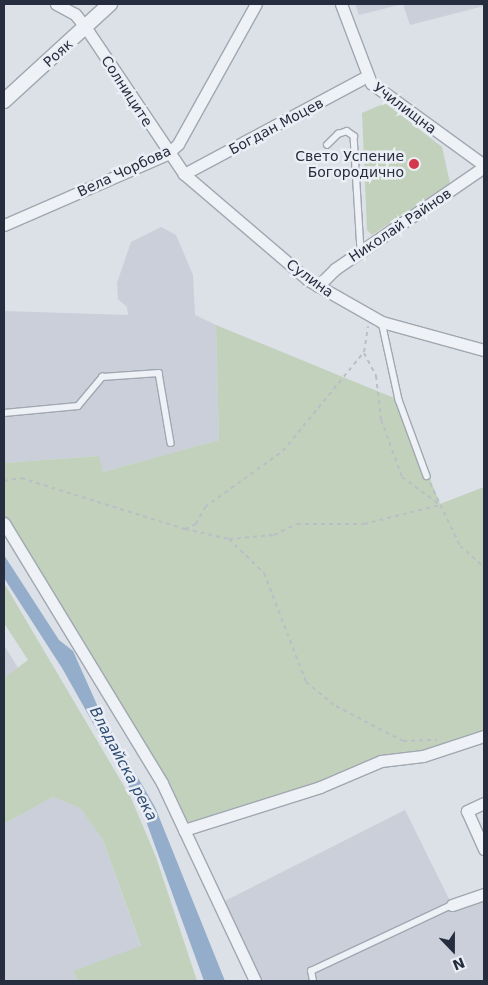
<!DOCTYPE html>
<html>
<head>
<meta charset="utf-8">
<style>
  body { margin:0 }
  #map { position:relative; width:488px; height:985px; overflow:hidden; background:#dce0e7; font-family:"DejaVu Sans",sans-serif }
  div>[style] { position:absolute }
  .built>* { inset:0; background:#cacfd9 }
  .green>* { inset:0; background:#c1d1bc }
  .water>* { inset:0; background:#94adca }
  .path>* { height:2px; margin-top:-1px; transform-origin:0; background:repeating-linear-gradient(90deg,#babec5 0 4px,transparent 0 8px) }
  .roads { filter:drop-shadow(1px 0 #a1a7b1) drop-shadow(-1px 0 #a1a7b1) drop-shadow(0 1px #a1a7b1) drop-shadow(0 -1px #a1a7b1) }
  .service>* { height:5.5px; margin:-2.75px; padding:0 2.75px; transform-origin:2.75px; border-radius:2.75px; background:#eef1f5 }
  .minor>* { height:11px; margin:-5.5px; padding:0 5.5px; transform-origin:5.5px; border-radius:5.5px; background:#eef1f5 }
  .tertiary>* { height:14px; margin:-7px; padding:0 7px; transform-origin:7px; border-radius:7px; background:#eef1f5 }
  .dots>* { width:14px; height:14px; translate:-50% -50%; box-sizing:border-box; border:2px solid #ebeff5; border-radius:50% }
  span { translate:-50% -50%; white-space:nowrap; text-align:center; line-height:1.15; -webkit-text-stroke:5px #ebeff5; paint-order:stroke }
  .street-label { font-size:14px; color:#252d3e }
  .poi-label { font-size:14px; color:#252d3e }
  .right { translate:-100% -50%; text-align:right }
  .water-label { font-size:15px; color:#2d4b73; font-style:italic }
  .frame { position:absolute; inset:0; border:5px solid #252d3e; pointer-events:none }
  .north { position:absolute; left:428px; top:925px; width:50px; height:50px; -webkit-text-stroke:4px #ebeff5; paint-order:stroke; rotate:158deg; font-size:14px; font-weight:700; line-height:20px; text-align:center; color:#252d3e }
  .north::after { content:''; display:block; margin:auto; width:18px; height:22px; background:#252d3e; clip-path:polygon(50% 0,100% 100%,50% 72%,0 100%) }
</style>
</head>
<body>
<div id="map">
  <div class="built">
    <div style="clip-path:polygon(355px 4px,484px 4px,484px 6px,410px 25px,403px 4px,359px 15px)"></div>
    <div style="clip-path:polygon(161px 227px,176px 235px,193px 275px,195px 315px,216px 325px,219px 440px,103px 472px,98px 456px,4px 463px,4px 311px,128px 315px,127px 307px,118px 299px,117px 283px,131px 242px)"></div>
    <div style="clip-path:polygon(4px 645px,18px 668px,4px 678px)"></div>
    <div style="clip-path:polygon(53px 797px,80px 808px,103px 840px,141px 947px,73px 971px,78px 981px,4px 981px,4px 824px)"></div>
    <div style="clip-path:polygon(405px 810px,452px 905px,484px 894px,484px 981px,255px 981px,217px 905px)"></div>
  </div>
  <div class="green">
    <div style="clip-path:polygon(385px 103px,442px 147px,450px 183px,372px 235px,367px 230px,362px 113px)"></div>
    <div style="clip-path:polygon(216px 325px,399px 400px,440px 504px,484px 487px,484px 736px,401px 758px,184px 830px,4px 523px,4px 463px,99px 456px,103px 472px,219px 440px)"></div>
    <div style="clip-path:polygon(4px 583px,131px 798px,156px 857px,197px 981px,78px 981px,73px 971px,141px 946px,103px 840px,80px 808px,53px 797px,4px 824px,4px 678px,28px 660px,4px 623px)"></div>
  </div>
  <div class="water">
    <div style="clip-path:polygon(4px 555px,59px 640px,73px 651px,102px 716px,155px 807px,225px 981px,204px 981px,142px 810px,62px 668px,4px 578px)"></div>
  </div>
  <div class="path">
    <div style="left:364px;top:353px;width:26px;rotate:62deg"></div>
    <div style="left:376px;top:376px;width:44px;rotate:83.5deg"></div>
    <div style="left:381px;top:420px;width:61px;rotate:69.8deg"></div>
    <div style="left:402px;top:477px;width:47px;rotate:36.4deg"></div>
    <div style="left:4px;top:481px;width:17px;rotate:-10deg"></div>
    <div style="left:21px;top:478px;width:172px;rotate:17.3deg"></div>
    <div style="left:185px;top:529px;width:12px;rotate:-24deg"></div>
    <div style="left:196px;top:524px;width:19px;rotate:-62deg"></div>
    <div style="left:205px;top:507px;width:96px;rotate:-35.7deg"></div>
    <div style="left:283px;top:451px;width:128px;rotate:-50.7deg"></div>
    <div style="left:364px;top:352px;width:26px;rotate:-81deg"></div>
    <div style="left:430px;top:483px;width:70px;rotate:64.5deg"></div>
    <div style="left:460px;top:546px;width:32px;rotate:41deg"></div>
    <div style="left:185px;top:529px;width:45px;rotate:12.8deg"></div>
    <div style="left:229px;top:539px;width:45px;rotate:-5.1deg"></div>
    <div style="left:274px;top:535px;width:25px;rotate:-26deg"></div>
    <div style="left:297px;top:524px;width:67px"></div>
    <div style="left:364px;top:524px;width:78px;rotate:-14deg"></div>
    <div style="left:229px;top:539px;width:49px;rotate:44.2deg"></div>
    <div style="left:264px;top:573px;width:117px;rotate:68.9deg"></div>
    <div style="left:306px;top:682px;width:38px;rotate:39deg"></div>
    <div style="left:336px;top:706px;width:76px;rotate:27.6deg"></div>
    <div style="left:403px;top:741px;width:34px;rotate:-2deg"></div>
  </div>
  <div class="roads">
    <div class="service">
      <div style="left:327px;top:145px;width:16px;rotate:-45deg"></div>
      <div style="left:338px;top:134px;width:9px;rotate:-18deg"></div>
      <div style="left:347px;top:131px;width:9px;rotate:36deg"></div>
      <div style="left:354px;top:136px;width:114px;rotate:86.5deg"></div>
      <div style="left:382px;top:322px;width:80px;rotate:77.7deg"></div>
      <div style="left:399px;top:400px;width:81px;rotate:69.8deg"></div>
      <div style="left:4px;top:413px;width:74px;rotate:-5.4deg"></div>
      <div style="left:78px;top:406px;width:38px;rotate:-50deg"></div>
      <div style="left:102px;top:377px;width:57px;rotate:-4deg"></div>
      <div style="left:159px;top:373px;width:71px;rotate:80.3deg"></div>
      <div style="left:313px;top:981px;width:10px;rotate:-101deg"></div>
      <div style="left:311px;top:971px;width:156px;rotate:-25.1deg"></div>
    </div>
    <div class="minor">
      <div style="left:56px;top:4px;width:21px;rotate:28deg"></div>
      <div style="left:75px;top:14px;width:18px;rotate:52deg"></div>
      <div style="left:86px;top:28px;width:176px;rotate:56.1deg"></div>
      <div style="left:184px;top:174px;width:163px;rotate:40.5deg"></div>
      <div style="left:308px;top:280px;width:85px;rotate:29.6deg"></div>
      <div style="left:382px;top:322px;width:106px;rotate:15.4deg"></div>
      <div style="left:341px;top:4px;width:85px;rotate:69.2deg"></div>
      <div style="left:371px;top:83px;width:140px;rotate:36deg"></div>
      <div style="left:184px;top:174px;width:206px;rotate:-28.1deg"></div>
      <div style="left:4px;top:225px;width:178px;rotate:-23.5deg"></div>
      <div style="left:167px;top:154px;width:15px;rotate:-42deg"></div>
      <div style="left:178px;top:144px;width:160px;rotate:-60.9deg"></div>
      <div style="left:318px;top:286px;width:24px;rotate:-45deg"></div>
      <div style="left:335px;top:269px;width:181px;rotate:-34.4deg"></div>
      <div style="left:4px;top:523px;width:304px;rotate:58.7deg"></div>
      <div style="left:162px;top:783px;width:219px;rotate:64.8deg"></div>
      <div style="left:484px;top:803px;width:19px;rotate:155deg"></div>
      <div style="left:467px;top:811px;width:42px;rotate:65.9deg"></div>
      <div style="left:184px;top:830px;width:143px;rotate:-17.5deg"></div>
      <div style="left:320px;top:787px;width:66px;rotate:-23.1deg"></div>
      <div style="left:381px;top:761px;width:42px;rotate:-6.8deg"></div>
      <div style="left:423px;top:756px;width:64px;rotate:-18.2deg"></div>
      <div style="left:452px;top:905px;width:34px;rotate:-19deg"></div>
    </div>
    <div class="tertiary">
      <div style="left:4px;top:101px;width:144px;rotate:-42.5deg"></div>
    </div>
  </div>
  <div class="dots">
    <div style="left:414px;top:164px;background:#d5384b"></div>
  </div>
  <div class="street-label">
    <span style="left:58px;top:53px;rotate:-42deg">Рояк</span>
    <span style="left:127px;top:91px;rotate:57deg">Солниците</span>
    <span style="left:405px;top:108px;rotate:37deg">Училищна</span>
    <span style="left:276px;top:126px;rotate:-28deg">Богдан Моцев</span>
    <span style="left:124px;top:171px;rotate:-25deg">Вела Чорбова</span>
    <span style="left:400px;top:225px;rotate:-34deg">Николай Райнов</span>
    <span style="left:310px;top:278px;rotate:36deg">Сулина</span>
  </div>
  <div class="poi-label">
    <span class="right" style="left:404px;top:164px">Свето Успение<br>Богородично</span>
  </div>
  <div class="water-label">
    <span style="left:123px;top:764px;rotate:62deg">Владайска река</span>
  </div>
  <div class="frame"></div>
  <div class="north">N</div>
</div>
</body>
</html>
